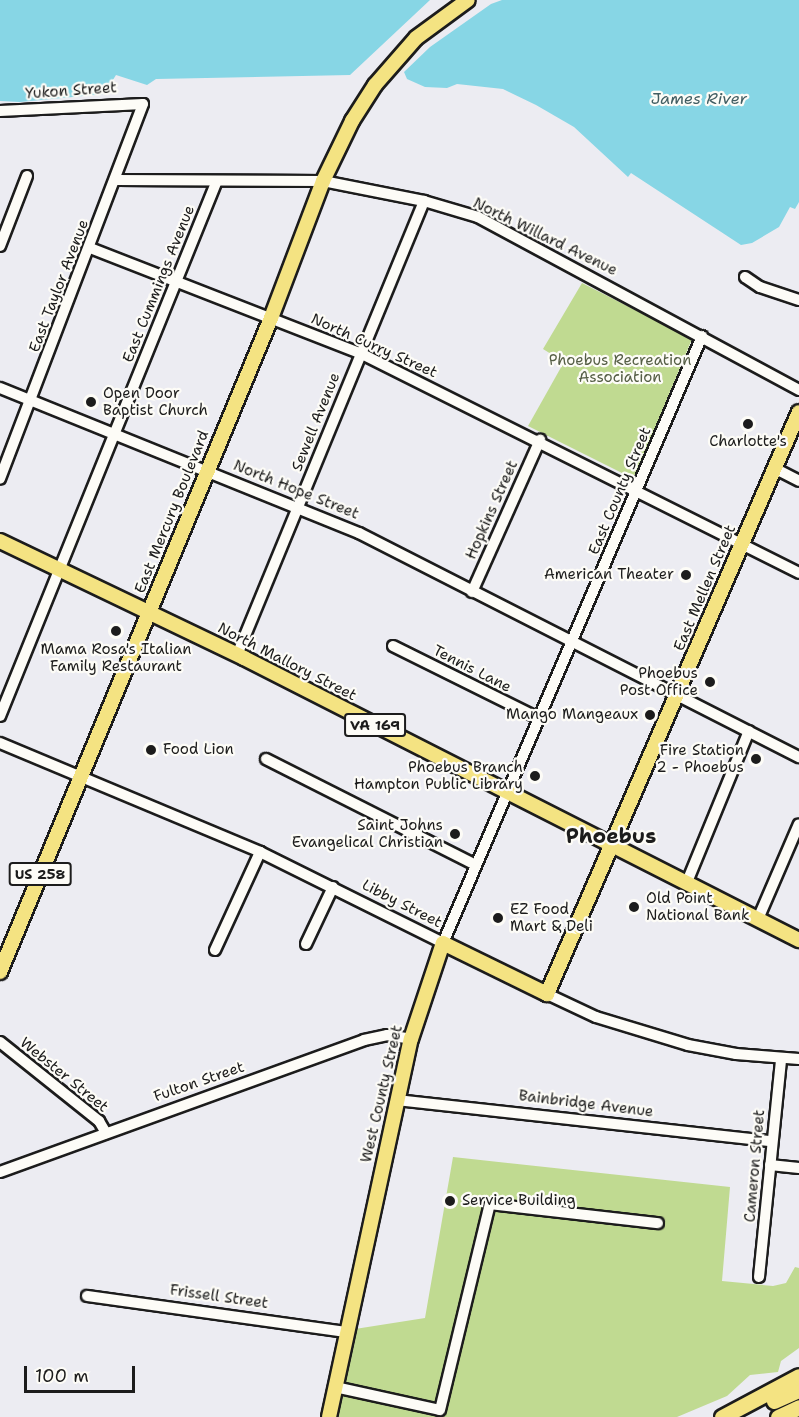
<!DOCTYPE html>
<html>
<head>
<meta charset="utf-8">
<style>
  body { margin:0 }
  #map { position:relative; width:799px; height:1417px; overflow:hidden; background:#ececf2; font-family:"Shantell Sans",sans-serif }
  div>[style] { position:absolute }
  .green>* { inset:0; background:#c0da91 }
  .water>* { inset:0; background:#87d6e5 }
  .roads { filter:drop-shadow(2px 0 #1c1c1c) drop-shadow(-2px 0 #1c1c1c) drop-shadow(0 2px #1c1c1c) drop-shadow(0 -2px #1c1c1c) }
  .minor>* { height:10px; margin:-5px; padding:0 5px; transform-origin:5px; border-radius:5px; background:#fdfcf7 }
  .major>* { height:14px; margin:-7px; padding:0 7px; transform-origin:7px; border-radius:7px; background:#f4e382 }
  .highway>* { height:15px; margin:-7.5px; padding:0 7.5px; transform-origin:7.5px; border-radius:7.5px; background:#f4e382 }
  .dots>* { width:16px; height:16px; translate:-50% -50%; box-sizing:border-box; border:3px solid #fdfcf7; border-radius:50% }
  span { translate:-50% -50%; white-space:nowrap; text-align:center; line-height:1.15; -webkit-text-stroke:4.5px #fdfcf7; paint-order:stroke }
  .shield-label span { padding:2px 4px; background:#fdfcf7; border:2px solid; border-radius:4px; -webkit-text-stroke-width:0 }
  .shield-label { font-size:14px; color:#1c1c1c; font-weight:700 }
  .street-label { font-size:15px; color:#1c1c1c }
  .park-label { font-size:15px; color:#555e45 }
  .poi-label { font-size:15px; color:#1c1c1c }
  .left { translate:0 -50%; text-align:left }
  .right { translate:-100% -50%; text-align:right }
  .water-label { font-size:16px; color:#415d62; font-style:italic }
  .district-label { font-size:21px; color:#1c1c1c; font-weight:700 }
  .scale { position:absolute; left:24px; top:1366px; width:111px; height:27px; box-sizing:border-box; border:3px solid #1c1c1c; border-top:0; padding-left:8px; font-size:18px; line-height:21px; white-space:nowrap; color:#1c1c1c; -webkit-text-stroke:4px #fdfcf7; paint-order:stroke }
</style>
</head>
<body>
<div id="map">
  <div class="green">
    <div style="clip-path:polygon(582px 283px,692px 339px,634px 479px,528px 426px,564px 362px,543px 349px)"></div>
    <div style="clip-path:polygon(453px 1157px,730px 1187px,722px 1281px,773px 1286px,786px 1283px,795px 1267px,799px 1268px,799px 1348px,781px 1361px,778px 1372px,750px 1375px,727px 1396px,677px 1417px,336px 1417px,355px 1329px,425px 1318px)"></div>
  </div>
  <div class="water">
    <div style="clip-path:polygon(0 0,430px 0,350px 75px,156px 79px,147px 85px,116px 75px,104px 94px,20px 102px,0 101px)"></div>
    <div style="clip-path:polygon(502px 0,799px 0,799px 202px,795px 209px,790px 207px,779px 227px,752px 243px,741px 245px,631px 173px,628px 177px,574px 127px,536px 105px,503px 89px,457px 84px,447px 88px,425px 87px,407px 79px,404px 72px,430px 47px,491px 4px)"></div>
  </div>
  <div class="roads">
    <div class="minor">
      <div style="left:0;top:111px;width:143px;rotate:-2.8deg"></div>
      <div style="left:143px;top:104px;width:401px;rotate:110.9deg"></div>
      <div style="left:116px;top:180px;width:207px;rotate:0.3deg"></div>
      <div style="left:323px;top:181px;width:103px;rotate:11.2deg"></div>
      <div style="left:424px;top:201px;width:56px;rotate:16.5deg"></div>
      <div style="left:478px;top:217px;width:365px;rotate:28.3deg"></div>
      <div style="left:0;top:246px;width:75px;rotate:-68.9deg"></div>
      <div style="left:90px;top:248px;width:290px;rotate:21.3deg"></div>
      <div style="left:360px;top:353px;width:491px;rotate:26.6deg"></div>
      <div style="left:745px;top:277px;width:18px;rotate:34deg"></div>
      <div style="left:760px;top:287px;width:41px;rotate:18.4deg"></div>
      <div style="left:0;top:388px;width:387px;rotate:22deg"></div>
      <div style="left:359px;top:533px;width:494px;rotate:27deg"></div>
      <div style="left:774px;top:468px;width:28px;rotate:27deg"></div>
      <div style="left:472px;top:592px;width:167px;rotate:-65.9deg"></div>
      <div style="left:393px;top:646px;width:162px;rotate:26.4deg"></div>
      <div style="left:237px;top:655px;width:491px;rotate:-67.6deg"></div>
      <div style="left:0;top:716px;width:575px;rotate:-67.94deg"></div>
      <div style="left:0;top:743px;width:282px;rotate:22.7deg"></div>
      <div style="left:260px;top:852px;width:204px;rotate:26.4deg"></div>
      <div style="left:443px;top:943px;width:660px;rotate:-66.89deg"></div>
      <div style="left:266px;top:759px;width:235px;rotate:26.8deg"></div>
      <div style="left:687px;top:882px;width:163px;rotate:-67.7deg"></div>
      <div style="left:758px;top:919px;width:103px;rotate:-66.7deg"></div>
      <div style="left:306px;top:944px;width:63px;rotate:-64.7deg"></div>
      <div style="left:215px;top:950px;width:108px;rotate:-65.3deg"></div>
      <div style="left:547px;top:994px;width:54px;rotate:25.1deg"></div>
      <div style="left:596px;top:1017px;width:96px;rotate:16.9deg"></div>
      <div style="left:688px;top:1045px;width:49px;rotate:10.6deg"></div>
      <div style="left:736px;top:1054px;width:63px;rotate:4.5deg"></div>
      <div style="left:0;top:1042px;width:127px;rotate:38.6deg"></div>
      <div style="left:99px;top:1121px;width:14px;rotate:60deg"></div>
      <div style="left:397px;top:1100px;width:376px;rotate:6.3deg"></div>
      <div style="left:770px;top:1165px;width:29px;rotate:6deg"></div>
      <div style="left:0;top:1172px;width:387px;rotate:-19.9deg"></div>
      <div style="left:364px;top:1040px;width:24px;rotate:-12deg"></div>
      <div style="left:387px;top:1035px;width:24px;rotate:9deg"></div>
      <div style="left:759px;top:1277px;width:219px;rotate:-84.2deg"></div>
      <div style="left:87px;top:1296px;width:260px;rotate:7.9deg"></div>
      <div style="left:335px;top:1387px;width:107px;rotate:12.4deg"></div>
      <div style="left:440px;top:1410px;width:212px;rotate:-76.4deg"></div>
      <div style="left:490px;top:1204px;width:169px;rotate:6.5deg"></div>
    </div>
    <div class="major">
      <div style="left:0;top:541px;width:271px;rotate:25.6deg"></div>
      <div style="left:244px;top:658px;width:623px;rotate:26.94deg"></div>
      <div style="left:0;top:972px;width:708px;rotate:-67.49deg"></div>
      <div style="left:271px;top:318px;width:147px;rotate:-69.2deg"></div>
      <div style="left:323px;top:181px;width:67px;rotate:-64.2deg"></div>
      <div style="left:352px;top:121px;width:43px;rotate:-57.4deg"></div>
      <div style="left:375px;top:85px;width:62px;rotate:-48.9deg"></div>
      <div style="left:416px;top:38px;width:64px;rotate:-36.2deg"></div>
      <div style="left:329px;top:1417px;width:387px;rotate:-77.8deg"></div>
      <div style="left:411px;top:1039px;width:101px;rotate:-71.6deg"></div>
      <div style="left:443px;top:943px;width:116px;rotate:26.1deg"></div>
      <div style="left:547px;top:994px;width:634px;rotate:-66.59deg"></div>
    </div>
    <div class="highway">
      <div style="left:774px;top:1401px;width:27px;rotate:-24deg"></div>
      <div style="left:722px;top:1417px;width:87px;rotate:-28deg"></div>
      <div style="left:778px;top:1417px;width:23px;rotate:-25deg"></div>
    </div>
  </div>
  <div class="dots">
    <div style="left:91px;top:402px;background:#1c1c1c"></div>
    <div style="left:748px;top:424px;background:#1c1c1c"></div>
    <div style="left:686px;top:575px;background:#1c1c1c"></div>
    <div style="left:116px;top:631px;background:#1c1c1c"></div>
    <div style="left:710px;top:682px;background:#1c1c1c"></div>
    <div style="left:650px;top:715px;background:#1c1c1c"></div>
    <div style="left:151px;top:750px;background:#1c1c1c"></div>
    <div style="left:756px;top:759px;background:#1c1c1c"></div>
    <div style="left:535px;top:776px;background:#1c1c1c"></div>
    <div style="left:455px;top:834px;background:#1c1c1c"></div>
    <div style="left:634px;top:907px;background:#1c1c1c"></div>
    <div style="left:498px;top:918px;background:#1c1c1c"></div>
    <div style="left:450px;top:1201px;background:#1c1c1c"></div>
  </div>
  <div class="shield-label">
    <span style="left:375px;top:725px">VA 169</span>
    <span style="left:40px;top:874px">US 258</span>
  </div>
  <div class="street-label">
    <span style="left:71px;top:91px;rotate:-4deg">Yukon Street</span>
    <span style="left:545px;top:237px;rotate:26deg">North Willard Avenue</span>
    <span style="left:159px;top:284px;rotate:-68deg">East Cummings Avenue</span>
    <span style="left:59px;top:286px;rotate:-69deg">East Taylor Avenue</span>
    <span style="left:374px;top:346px;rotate:24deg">North Curry Street</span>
    <span style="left:316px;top:422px;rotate:-68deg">Sewell Avenue</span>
    <span style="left:296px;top:490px;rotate:22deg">North Hope Street</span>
    <span style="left:620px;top:491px;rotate:-67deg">East County Street</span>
    <span style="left:492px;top:510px;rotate:-66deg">Hopkins Street</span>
    <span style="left:172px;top:512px;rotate:-68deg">East Mercury Boulevard</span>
    <span style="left:705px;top:588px;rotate:-67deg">East Mellen Street</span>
    <span style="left:287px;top:662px;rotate:27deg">North Mallory Street</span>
    <span style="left:472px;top:669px;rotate:27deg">Tennis Lane</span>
    <span style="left:402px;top:904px;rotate:27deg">Libby Street</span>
    <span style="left:64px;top:1075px;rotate:39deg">Webster Street</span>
    <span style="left:199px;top:1082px;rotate:-19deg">Fulton Street</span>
    <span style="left:382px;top:1094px;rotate:-77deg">West County Street</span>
    <span style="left:586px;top:1104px;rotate:7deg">Bainbridge Avenue</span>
    <span style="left:755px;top:1166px;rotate:-85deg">Cameron Street</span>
    <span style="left:219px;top:1297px;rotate:8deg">Frissell Street</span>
  </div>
  <div class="park-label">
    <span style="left:620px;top:369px">Phoebus Recreation<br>Association</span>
  </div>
  <div class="poi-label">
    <span class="left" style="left:103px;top:402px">Open Door<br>Baptist Church</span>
    <span style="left:748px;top:442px">Charlotte's</span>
    <span class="right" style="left:674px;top:575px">American Theater</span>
    <span style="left:116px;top:658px">Mama Rosa's Italian<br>Family Restaurant</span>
    <span class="right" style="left:698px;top:682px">Phoebus<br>Post Office</span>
    <span class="right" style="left:638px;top:715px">Mango Mangeaux</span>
    <span class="left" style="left:163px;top:750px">Food Lion</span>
    <span class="right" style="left:744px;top:759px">Fire Station<br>2 - Phoebus</span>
    <span class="right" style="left:523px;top:776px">Phoebus Branch<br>Hampton Public Library</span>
    <span class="right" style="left:443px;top:834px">Saint Johns<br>Evangelical Christian</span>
    <span class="left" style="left:646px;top:907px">Old Point<br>National Bank</span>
    <span class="left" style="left:510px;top:918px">EZ Food<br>Mart &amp; Deli</span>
    <span class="left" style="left:462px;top:1201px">Service Building</span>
  </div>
  <div class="water-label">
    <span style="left:699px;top:99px">James River</span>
  </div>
  <div class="district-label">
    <span style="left:611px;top:836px">Phoebus</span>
  </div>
  <div class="scale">100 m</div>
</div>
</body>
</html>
